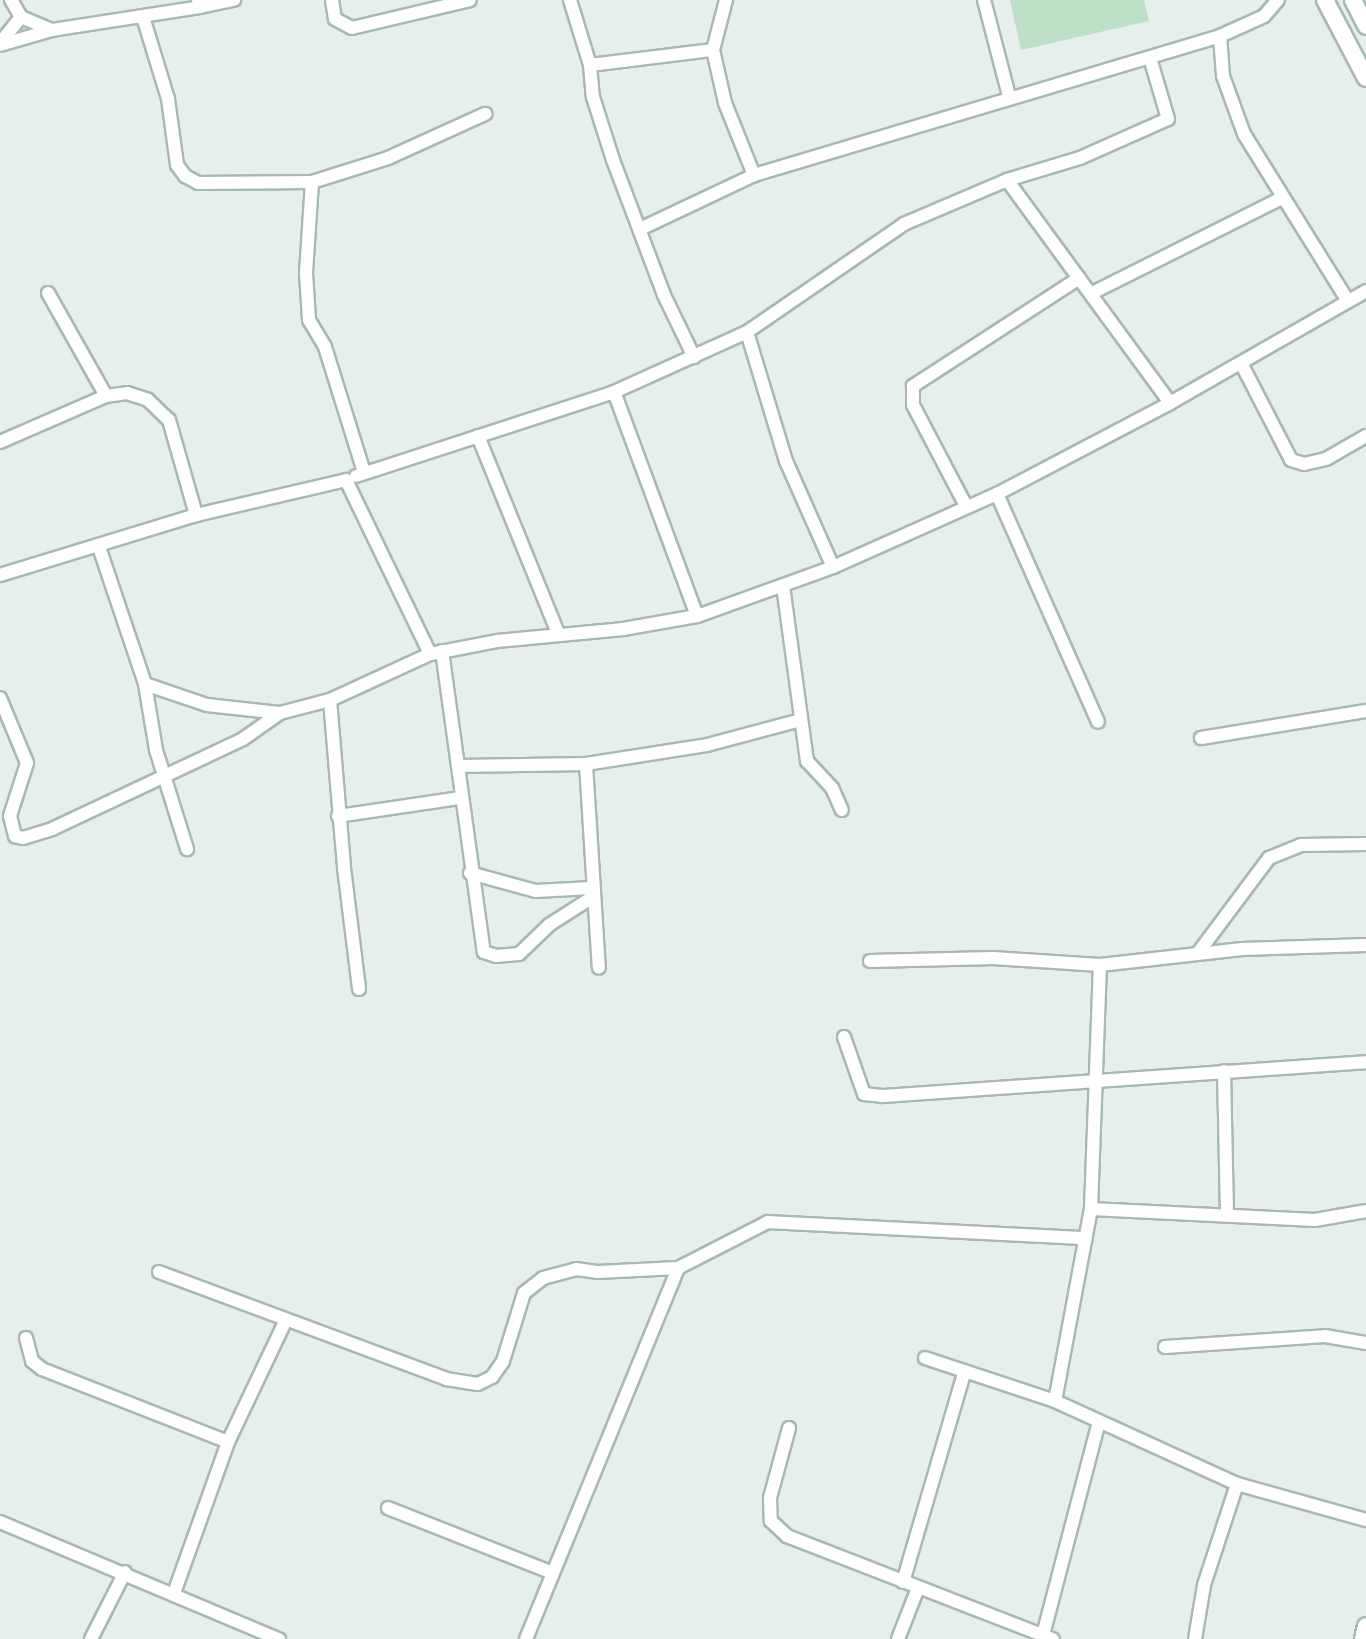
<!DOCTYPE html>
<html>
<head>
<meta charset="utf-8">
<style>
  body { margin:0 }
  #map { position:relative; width:1366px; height:1639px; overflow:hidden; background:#e6efeb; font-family:Poppins,sans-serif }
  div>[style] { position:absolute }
  .green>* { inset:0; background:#bfe0c8 }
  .roads { filter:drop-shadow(2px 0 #a8b8b2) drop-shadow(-2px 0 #a8b8b2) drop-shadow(0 2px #a8b8b2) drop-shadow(0 -2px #a8b8b2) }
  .street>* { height:12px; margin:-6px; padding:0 6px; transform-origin:6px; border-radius:6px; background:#fff }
  .secondary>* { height:16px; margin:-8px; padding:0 8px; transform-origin:8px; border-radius:8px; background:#fff }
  span { translate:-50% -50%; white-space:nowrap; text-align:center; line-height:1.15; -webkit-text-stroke:6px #f7fbf9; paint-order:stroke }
</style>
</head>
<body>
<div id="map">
  <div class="green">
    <div style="clip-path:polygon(1010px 0,1144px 0,1149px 21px,1021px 50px)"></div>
  </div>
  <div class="roads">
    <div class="street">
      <div style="left:198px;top:0;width:7px;rotate:74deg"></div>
      <div style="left:200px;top:7px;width:35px;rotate:-12deg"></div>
      <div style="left:332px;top:0;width:19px;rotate:81deg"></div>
      <div style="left:335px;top:19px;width:19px;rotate:28deg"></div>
      <div style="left:352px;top:28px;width:121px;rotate:-13.3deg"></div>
      <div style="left:570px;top:0;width:68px;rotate:72.9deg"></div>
      <div style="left:590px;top:65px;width:124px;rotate:-7deg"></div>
      <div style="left:713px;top:50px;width:54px;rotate:77.2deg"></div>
      <div style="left:725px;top:103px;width:78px;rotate:68.1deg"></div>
      <div style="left:754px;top:175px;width:486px;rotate:-16.6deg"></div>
      <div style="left:1220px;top:36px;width:48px;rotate:-24.4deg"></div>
      <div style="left:1264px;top:16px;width:21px;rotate:-49deg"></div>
      <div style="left:984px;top:0;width:99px;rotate:75.4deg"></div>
      <div style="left:21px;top:17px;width:34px;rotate:23deg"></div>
      <div style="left:143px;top:17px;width:86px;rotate:73deg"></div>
      <div style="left:168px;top:99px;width:67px;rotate:82.2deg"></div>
      <div style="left:177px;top:165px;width:14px;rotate:54deg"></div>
      <div style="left:185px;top:176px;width:15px;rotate:28deg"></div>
      <div style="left:198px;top:183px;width:114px;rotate:-0.5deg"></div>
      <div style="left:312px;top:182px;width:80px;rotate:-17.5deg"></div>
      <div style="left:388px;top:158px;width:107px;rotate:-24.4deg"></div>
      <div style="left:1220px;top:36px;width:40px;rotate:85.7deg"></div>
      <div style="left:1223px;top:76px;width:62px;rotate:70.1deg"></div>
      <div style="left:1244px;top:134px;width:197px;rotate:58.1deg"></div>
      <div style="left:0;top:43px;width:33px;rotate:-51deg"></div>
      <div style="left:21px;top:17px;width:20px;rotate:-120deg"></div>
      <div style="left:0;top:45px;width:54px;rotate:-16.1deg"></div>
      <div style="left:52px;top:30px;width:150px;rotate:-8.8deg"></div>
      <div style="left:713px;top:50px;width:52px;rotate:-75.4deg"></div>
      <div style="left:590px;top:65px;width:32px;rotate:85deg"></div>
      <div style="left:593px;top:97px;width:66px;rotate:72.4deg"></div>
      <div style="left:613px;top:160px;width:144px;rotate:69.3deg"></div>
      <div style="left:664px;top:295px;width:69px;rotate:64.2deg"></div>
      <div style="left:1007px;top:180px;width:76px;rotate:-16.8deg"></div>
      <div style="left:1080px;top:158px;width:96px;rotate:-23.9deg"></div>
      <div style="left:1168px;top:119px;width:64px;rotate:-106.4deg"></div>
      <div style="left:312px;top:182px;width:91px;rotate:93.8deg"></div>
      <div style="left:306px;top:273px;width:47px;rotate:86.3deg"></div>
      <div style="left:309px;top:320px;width:31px;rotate:59deg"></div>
      <div style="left:325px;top:347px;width:131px;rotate:72.7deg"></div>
      <div style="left:640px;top:229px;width:126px;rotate:-25.3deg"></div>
      <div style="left:48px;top:293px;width:118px;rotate:60.6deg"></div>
      <div style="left:1092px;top:293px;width:212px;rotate:-26.6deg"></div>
      <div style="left:747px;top:332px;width:191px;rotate:-34.5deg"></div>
      <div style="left:904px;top:224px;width:112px;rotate:-23.1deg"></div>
      <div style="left:1007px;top:180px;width:276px;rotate:53.8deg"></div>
      <div style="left:1241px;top:363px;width:109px;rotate:62.7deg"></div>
      <div style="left:1291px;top:460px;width:14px;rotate:17deg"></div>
      <div style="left:1304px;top:464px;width:23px;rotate:-13deg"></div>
      <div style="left:1326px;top:459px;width:46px;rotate:-29.9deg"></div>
      <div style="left:478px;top:436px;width:213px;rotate:67.9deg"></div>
      <div style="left:0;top:442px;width:116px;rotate:-23.5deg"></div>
      <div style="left:106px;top:396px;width:21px;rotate:-8deg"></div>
      <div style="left:127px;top:393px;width:22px;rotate:18deg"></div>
      <div style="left:148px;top:400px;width:29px;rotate:44deg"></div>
      <div style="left:169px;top:420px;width:99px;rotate:74.1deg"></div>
      <div style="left:356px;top:476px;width:271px;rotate:-18deg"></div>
      <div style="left:997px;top:494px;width:249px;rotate:66.1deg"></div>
      <div style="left:966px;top:506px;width:114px;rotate:-117.7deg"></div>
      <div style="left:913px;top:405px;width:19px;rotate:-90deg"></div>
      <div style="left:913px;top:386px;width:198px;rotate:-33deg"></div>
      <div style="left:99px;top:547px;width:145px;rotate:71.4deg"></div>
      <div style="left:145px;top:684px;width:67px;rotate:80.5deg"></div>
      <div style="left:156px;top:750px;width:104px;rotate:72.6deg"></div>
      <div style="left:0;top:575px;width:205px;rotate:-17deg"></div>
      <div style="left:196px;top:515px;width:154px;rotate:-13.1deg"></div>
      <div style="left:346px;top:480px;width:193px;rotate:64.2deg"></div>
      <div style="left:430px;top:654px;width:68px;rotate:-11deg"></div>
      <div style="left:497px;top:641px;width:127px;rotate:-5.4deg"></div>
      <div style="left:623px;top:629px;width:75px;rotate:-10deg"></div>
      <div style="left:697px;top:616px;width:145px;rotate:-19.8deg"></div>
      <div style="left:833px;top:567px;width:180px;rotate:-24deg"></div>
      <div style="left:997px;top:494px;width:195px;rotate:-27.7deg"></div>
      <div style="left:1170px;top:403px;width:226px;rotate:-29.7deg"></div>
      <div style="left:783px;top:586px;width:177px;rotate:82.2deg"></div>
      <div style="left:807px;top:761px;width:37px;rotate:47deg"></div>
      <div style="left:832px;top:788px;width:24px;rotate:66deg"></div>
      <div style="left:697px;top:616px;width:239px;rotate:-110.3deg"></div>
      <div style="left:614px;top:392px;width:146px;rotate:-24.3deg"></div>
      <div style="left:747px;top:332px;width:135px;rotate:73.2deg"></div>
      <div style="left:786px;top:461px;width:116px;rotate:66.1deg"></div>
      <div style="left:442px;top:651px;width:304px;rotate:82.1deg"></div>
      <div style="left:484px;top:952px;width:13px;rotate:18deg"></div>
      <div style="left:496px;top:956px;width:23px;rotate:-5deg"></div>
      <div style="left:519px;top:954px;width:42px;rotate:-44deg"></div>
      <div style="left:549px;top:925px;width:50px;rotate:-32.7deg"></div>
      <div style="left:145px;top:684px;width:65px;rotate:18.7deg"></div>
      <div style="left:207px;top:705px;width:73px;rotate:6.3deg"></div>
      <div style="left:280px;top:713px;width:52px;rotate:-14.6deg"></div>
      <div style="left:330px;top:700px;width:110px;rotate:-24.7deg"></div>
      <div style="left:0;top:698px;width:70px;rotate:67.4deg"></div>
      <div style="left:27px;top:763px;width:56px;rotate:107.8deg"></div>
      <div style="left:10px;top:816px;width:21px;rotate:76deg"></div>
      <div style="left:15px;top:836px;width:8px;rotate:14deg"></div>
      <div style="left:23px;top:838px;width:30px;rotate:-17deg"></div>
      <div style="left:52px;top:829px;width:211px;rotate:-25.2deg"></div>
      <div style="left:243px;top:739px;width:45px;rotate:-35.1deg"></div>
      <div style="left:330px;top:700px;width:169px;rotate:85.2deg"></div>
      <div style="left:344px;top:868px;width:122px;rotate:82.9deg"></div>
      <div style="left:1201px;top:738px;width:167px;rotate:-9.3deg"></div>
      <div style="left:586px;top:764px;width:122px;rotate:-8.9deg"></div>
      <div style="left:707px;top:745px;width:97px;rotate:-14.9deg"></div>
      <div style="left:458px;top:766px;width:128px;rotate:-0.9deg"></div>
      <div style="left:586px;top:764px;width:204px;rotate:86.4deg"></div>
      <div style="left:338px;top:816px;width:123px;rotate:-8.4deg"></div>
      <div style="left:470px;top:873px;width:68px;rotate:15.3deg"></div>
      <div style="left:536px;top:891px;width:55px;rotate:-3.1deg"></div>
      <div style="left:1198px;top:953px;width:119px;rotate:-53.2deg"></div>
      <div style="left:1269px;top:858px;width:35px;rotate:-22deg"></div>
      <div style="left:1302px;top:845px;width:64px;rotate:-0.9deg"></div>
      <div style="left:870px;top:961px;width:123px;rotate:-1.4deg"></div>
      <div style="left:993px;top:958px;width:107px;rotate:3.7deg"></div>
      <div style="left:1100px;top:965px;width:143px;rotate:-6.4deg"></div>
      <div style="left:1242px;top:949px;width:124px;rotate:-1.8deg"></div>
      <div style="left:844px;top:1037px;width:60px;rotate:70.7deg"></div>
      <div style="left:864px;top:1094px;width:18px;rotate:6deg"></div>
      <div style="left:882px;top:1096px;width:485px;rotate:-4deg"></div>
      <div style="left:1224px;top:1071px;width:144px;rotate:88.8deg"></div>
      <div style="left:1091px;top:1209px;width:224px;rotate:2.8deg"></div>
      <div style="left:1315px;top:1220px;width:52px;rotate:-10deg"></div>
      <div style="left:159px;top:1272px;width:306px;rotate:20.4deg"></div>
      <div style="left:446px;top:1379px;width:32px;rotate:9deg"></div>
      <div style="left:478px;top:1384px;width:16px;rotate:-27deg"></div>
      <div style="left:492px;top:1377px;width:19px;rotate:-55deg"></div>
      <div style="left:503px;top:1361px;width:71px;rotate:-72.8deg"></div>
      <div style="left:524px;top:1293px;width:24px;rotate:-38deg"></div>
      <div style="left:543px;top:1278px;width:34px;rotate:-15deg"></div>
      <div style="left:576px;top:1269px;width:21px;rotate:8deg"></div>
      <div style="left:597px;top:1272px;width:81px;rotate:-2.8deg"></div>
      <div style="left:678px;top:1268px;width:101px;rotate:-27.1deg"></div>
      <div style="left:768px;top:1222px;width:318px;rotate:2.9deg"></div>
      <div style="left:26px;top:1338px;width:24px;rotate:75deg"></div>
      <div style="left:32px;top:1361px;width:13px;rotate:39deg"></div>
      <div style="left:42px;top:1369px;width:200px;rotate:21.4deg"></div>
      <div style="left:1165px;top:1347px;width:160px;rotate:-3.9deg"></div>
      <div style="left:1325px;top:1336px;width:42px;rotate:9.7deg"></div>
      <div style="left:925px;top:1358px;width:137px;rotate:18.3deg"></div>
      <div style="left:1055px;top:1401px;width:200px;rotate:24.5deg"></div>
      <div style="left:1237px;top:1484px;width:134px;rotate:15.6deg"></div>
      <div style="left:1055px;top:1401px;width:195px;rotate:-79.4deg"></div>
      <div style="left:1091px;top:1209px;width:244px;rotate:-87.9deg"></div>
      <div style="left:789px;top:1428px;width:73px;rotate:105.2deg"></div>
      <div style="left:770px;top:1498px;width:23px;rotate:88deg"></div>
      <div style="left:771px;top:1521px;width:22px;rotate:43deg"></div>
      <div style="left:787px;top:1536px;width:285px;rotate:21.2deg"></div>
      <div style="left:388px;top:1508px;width:177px;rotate:21.5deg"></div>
      <div style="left:0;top:1522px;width:303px;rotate:22.8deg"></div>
      <div style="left:903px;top:1582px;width:217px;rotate:-73.7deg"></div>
      <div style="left:174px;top:1593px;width:160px;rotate:-70.3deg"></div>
      <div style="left:228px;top:1442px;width:135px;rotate:-64.6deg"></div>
      <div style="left:1043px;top:1635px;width:220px;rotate:-75.3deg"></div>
      <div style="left:91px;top:1639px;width:75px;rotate:-63.1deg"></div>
      <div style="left:526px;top:1639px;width:401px;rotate:-67.7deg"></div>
      <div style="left:898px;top:1639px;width:55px;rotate:-68.6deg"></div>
      <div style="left:1195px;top:1639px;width:55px;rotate:-80.5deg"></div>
      <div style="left:1204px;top:1585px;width:106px;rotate:-71.9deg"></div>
    </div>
    <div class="secondary">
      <div style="left:1325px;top:0;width:88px;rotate:62.3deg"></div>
      <div style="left:1353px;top:0;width:29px;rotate:63deg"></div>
      <div style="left:1363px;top:1639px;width:13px;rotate:-77deg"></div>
    </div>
  </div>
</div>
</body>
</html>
